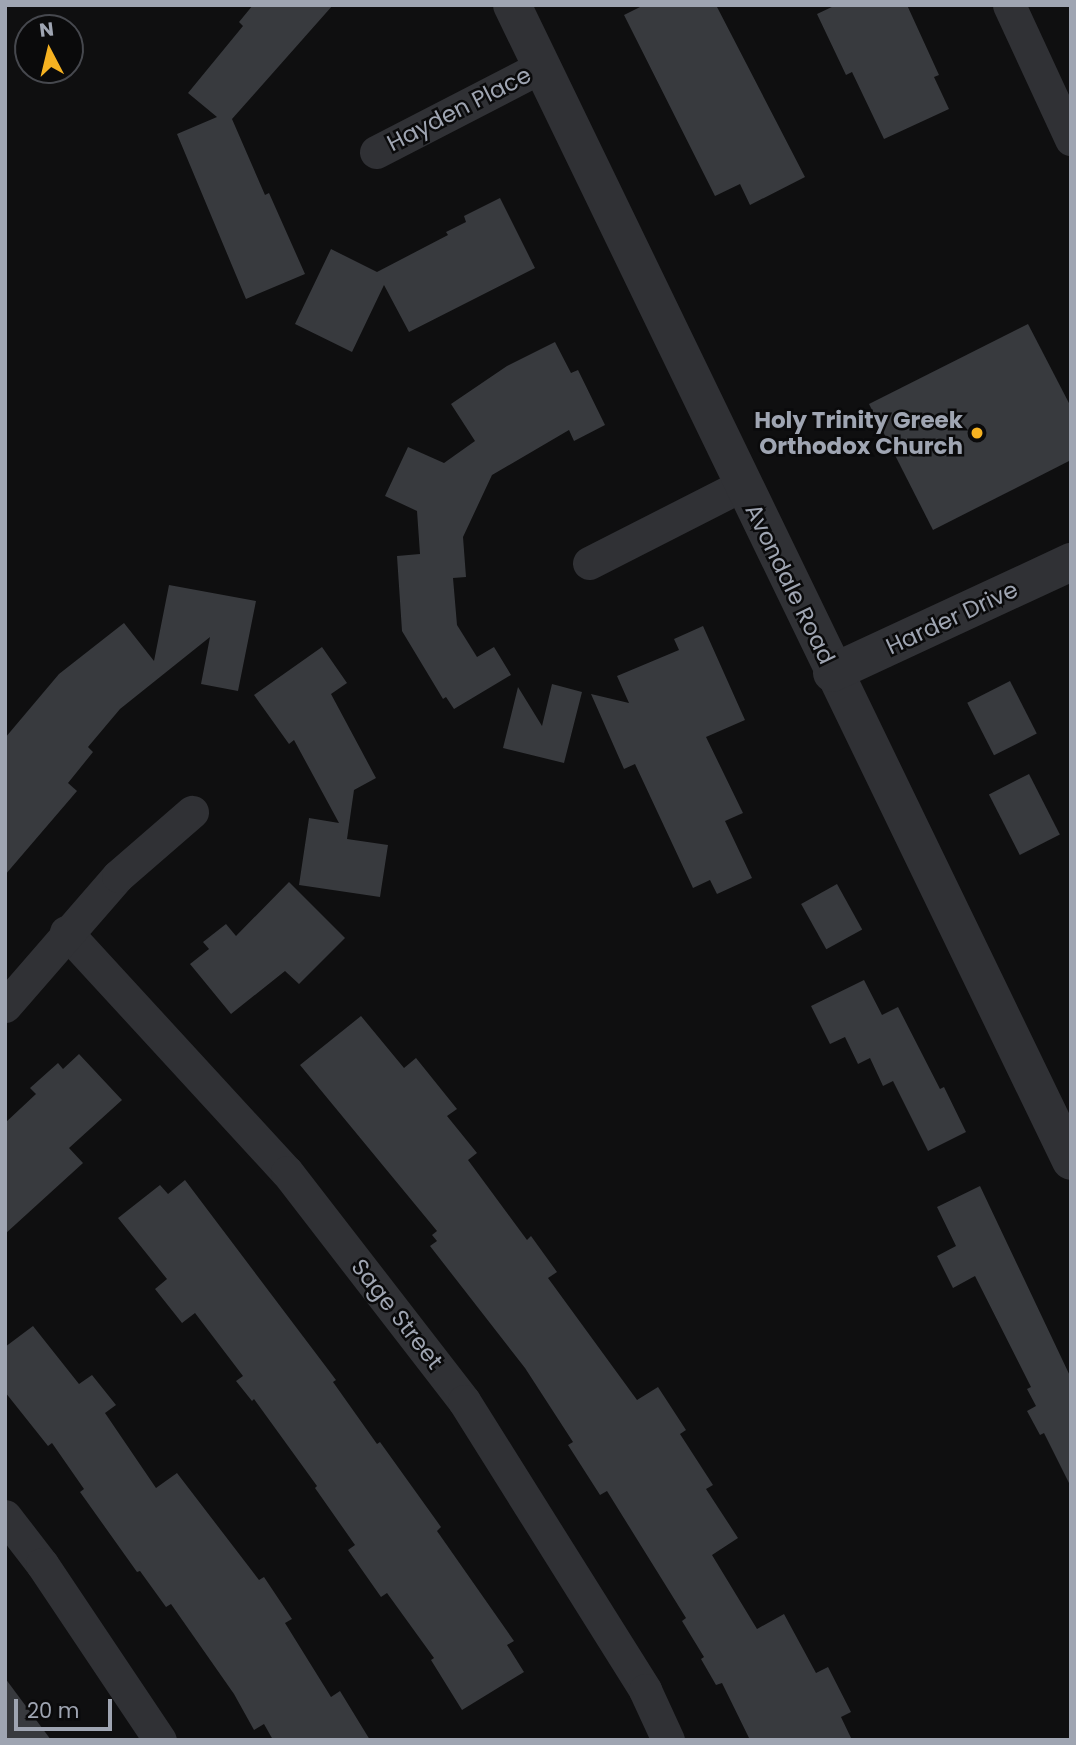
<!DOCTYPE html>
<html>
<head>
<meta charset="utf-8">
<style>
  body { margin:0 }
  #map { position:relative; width:1076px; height:1745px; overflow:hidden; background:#0f0f10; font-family:Poppins,sans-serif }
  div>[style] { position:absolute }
  .building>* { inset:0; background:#383a3e; transform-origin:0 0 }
  .minor>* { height:33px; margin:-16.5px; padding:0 16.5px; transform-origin:16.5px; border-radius:16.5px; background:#303135 }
  .tertiary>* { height:38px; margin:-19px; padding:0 19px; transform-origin:19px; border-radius:19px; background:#303135 }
  .dots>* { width:19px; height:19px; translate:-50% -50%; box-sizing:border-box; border:4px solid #0a0a0b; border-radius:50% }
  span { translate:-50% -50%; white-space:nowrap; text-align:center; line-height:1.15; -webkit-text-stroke:5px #0a0a0b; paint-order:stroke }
  .street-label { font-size:23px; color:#9fa5b2 }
  .poi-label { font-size:23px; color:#9fa5b2; font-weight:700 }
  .right { translate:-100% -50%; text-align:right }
  .frame { position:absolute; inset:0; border:7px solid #9fa5b2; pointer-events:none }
  .north { position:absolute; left:14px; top:14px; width:70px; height:70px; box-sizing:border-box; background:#0a0a0b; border:2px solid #46484e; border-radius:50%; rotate:353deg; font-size:19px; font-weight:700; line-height:28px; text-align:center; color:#9fa5b2 }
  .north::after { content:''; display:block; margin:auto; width:24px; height:32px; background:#f6b221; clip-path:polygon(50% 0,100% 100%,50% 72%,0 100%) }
  .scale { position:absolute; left:14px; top:1699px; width:98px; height:32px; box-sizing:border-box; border:4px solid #9fa5b2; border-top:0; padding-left:9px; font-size:21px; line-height:24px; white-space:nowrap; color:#9fa5b2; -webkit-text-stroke:5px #0a0a0b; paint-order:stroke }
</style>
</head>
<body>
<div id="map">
  <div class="building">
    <div style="clip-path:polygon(253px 5px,333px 5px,232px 119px,265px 195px,269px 193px,305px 274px,246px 299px,177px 134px,217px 117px,188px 93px,243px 26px,239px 22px)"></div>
    <div style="clip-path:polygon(644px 5px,716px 5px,805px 177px,750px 205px,740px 184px,715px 196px,624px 15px)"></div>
    <div style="clip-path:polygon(836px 5px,907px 5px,939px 75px,934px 77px,949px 109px,884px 139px,852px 72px,846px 75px,817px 14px)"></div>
    <div style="clip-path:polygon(500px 198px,535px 268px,409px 332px,384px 285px,352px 352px,295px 324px,331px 249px,377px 272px,448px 235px,446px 232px,466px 222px,464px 216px)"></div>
    <div style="clip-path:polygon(1028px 324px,1071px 407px,1071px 460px,933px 530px,869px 404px)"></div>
    <div style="clip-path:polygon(555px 342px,571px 373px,578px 370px,605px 425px,574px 441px,569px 430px,492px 475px,463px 537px,466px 577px,453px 578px,457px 625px,477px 657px,494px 647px,511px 675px,454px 709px,446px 697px,443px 699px,402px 631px,397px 556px,420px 554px,417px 511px,385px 496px,408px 447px,444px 463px,475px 441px,451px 404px,507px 366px)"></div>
    <div style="clip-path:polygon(169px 585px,256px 601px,238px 691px,201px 684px,210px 637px,120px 709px,88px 747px,93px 752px,68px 783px,77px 791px,5px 875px,5px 738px,59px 674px,124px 623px,154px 661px)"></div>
    <div style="clip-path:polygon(703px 626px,745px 720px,706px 737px,743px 813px,725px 821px,752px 878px,717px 894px,710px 880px,693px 888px,635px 764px,624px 769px,591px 694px,629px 703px,617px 676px,679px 650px,674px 639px)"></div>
    <div style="clip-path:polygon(322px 647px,347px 683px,331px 694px,376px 778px,354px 790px,347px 839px,388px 845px,380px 897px,299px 885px,309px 818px,339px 823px,294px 740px,289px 744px,254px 695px)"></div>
    <div style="left:1010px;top:681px;width:59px;height:48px;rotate:63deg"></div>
    <div style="clip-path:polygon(552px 684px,582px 692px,564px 763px,503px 748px,518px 687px,542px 726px)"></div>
    <div style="left:1029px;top:774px;width:68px;height:45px;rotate:63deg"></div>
    <div style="clip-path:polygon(289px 882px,345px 938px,299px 984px,285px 971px,231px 1014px,190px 964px,209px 949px,203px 942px,226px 924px,236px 936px)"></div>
    <div style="left:837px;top:884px;width:52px;height:41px;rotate:61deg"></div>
    <div style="clip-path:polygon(864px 980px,882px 1015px,898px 1007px,940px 1089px,944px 1087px,966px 1132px,928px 1151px,893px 1081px,883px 1086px,870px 1058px,858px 1064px,845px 1037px,830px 1044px,811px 1006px)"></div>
    <div style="clip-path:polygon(361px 1016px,404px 1068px,416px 1058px,457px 1109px,447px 1116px,477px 1153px,468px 1160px,527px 1240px,531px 1236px,557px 1272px,548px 1278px,637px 1400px,658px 1387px,686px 1430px,680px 1434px,713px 1485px,706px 1489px,738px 1538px,712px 1555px,757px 1629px,784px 1614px,816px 1673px,828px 1667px,851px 1712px,841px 1717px,852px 1740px,750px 1740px,722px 1683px,716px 1685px,701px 1659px,704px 1657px,682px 1621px,686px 1618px,607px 1491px,600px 1495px,568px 1445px,573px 1442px,525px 1368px,430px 1246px,437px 1241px,432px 1235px,437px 1231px,300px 1065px)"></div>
    <div style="clip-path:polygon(79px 1054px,122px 1100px,69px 1148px,83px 1163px,5px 1234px,5px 1123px,36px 1094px,30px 1088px,58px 1063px,63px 1069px)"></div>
    <div style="clip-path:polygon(185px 1180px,336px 1380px,333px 1382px,377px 1444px,380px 1442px,441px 1527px,437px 1531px,514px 1641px,507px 1645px,524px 1672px,462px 1710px,431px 1660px,434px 1658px,387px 1593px,381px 1597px,348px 1550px,355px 1545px,315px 1488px,317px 1486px,254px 1399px,252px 1401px,236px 1381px,243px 1376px,195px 1313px,182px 1323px,155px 1289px,167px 1279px,118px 1218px,160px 1185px,168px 1194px)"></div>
    <div style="clip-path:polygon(980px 1186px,1071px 1378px,1071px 1487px,1044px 1433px,1040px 1435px,1027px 1411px,1036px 1406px,1027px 1389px,1031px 1387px,975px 1276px,953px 1288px,937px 1256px,956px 1246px,937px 1207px)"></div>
    <div style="clip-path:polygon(33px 1326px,79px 1384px,92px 1375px,116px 1405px,105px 1413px,156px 1488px,177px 1473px,259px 1580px,264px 1577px,292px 1619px,285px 1623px,331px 1697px,340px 1691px,370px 1740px,273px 1740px,264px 1724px,254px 1730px,234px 1694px,171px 1604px,166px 1607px,140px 1571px,137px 1572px,80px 1492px,84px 1489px,52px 1443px,48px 1446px,5px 1392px,5px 1347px)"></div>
    <div style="clip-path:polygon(5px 1678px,51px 1740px,5px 1740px)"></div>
  </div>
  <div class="minor">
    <div style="left:1009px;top:5px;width:148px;rotate:65.2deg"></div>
    <div style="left:376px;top:152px;width:186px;rotate:-27.3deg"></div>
    <div style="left:589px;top:563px;width:172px;rotate:-27deg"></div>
    <div style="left:66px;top:932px;width:326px;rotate:47.4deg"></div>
    <div style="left:287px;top:1172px;width:289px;rotate:52.3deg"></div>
    <div style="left:464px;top:1401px;width:341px;rotate:57.9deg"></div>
    <div style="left:645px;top:1690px;width:55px;rotate:65.3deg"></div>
    <div style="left:5px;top:1006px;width:172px;rotate:-49deg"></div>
    <div style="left:118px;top:876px;width:98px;rotate:-40.9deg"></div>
    <div style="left:5px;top:1516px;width:61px;rotate:52.4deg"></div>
    <div style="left:42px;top:1564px;width:212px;rotate:56.2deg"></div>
  </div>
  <div class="tertiary">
    <div style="left:512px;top:5px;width:1284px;rotate:64.19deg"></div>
    <div style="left:832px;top:673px;width:264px;rotate:-24.9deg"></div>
  </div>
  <div class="dots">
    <div style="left:977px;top:433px;background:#f6b221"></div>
  </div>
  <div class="street-label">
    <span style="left:459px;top:109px;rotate:-27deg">Hayden Place</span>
    <span style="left:790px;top:584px;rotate:64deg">Avondale Road</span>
    <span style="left:952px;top:618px;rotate:-25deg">Harder Drive</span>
    <span style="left:397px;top:1314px;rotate:52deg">Sage Street</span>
  </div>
  <div class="poi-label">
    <span class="right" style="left:963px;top:433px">Holy Trinity Greek<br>Orthodox Church</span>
  </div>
  <div class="frame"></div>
  <div class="north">N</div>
  <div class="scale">20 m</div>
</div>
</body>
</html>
